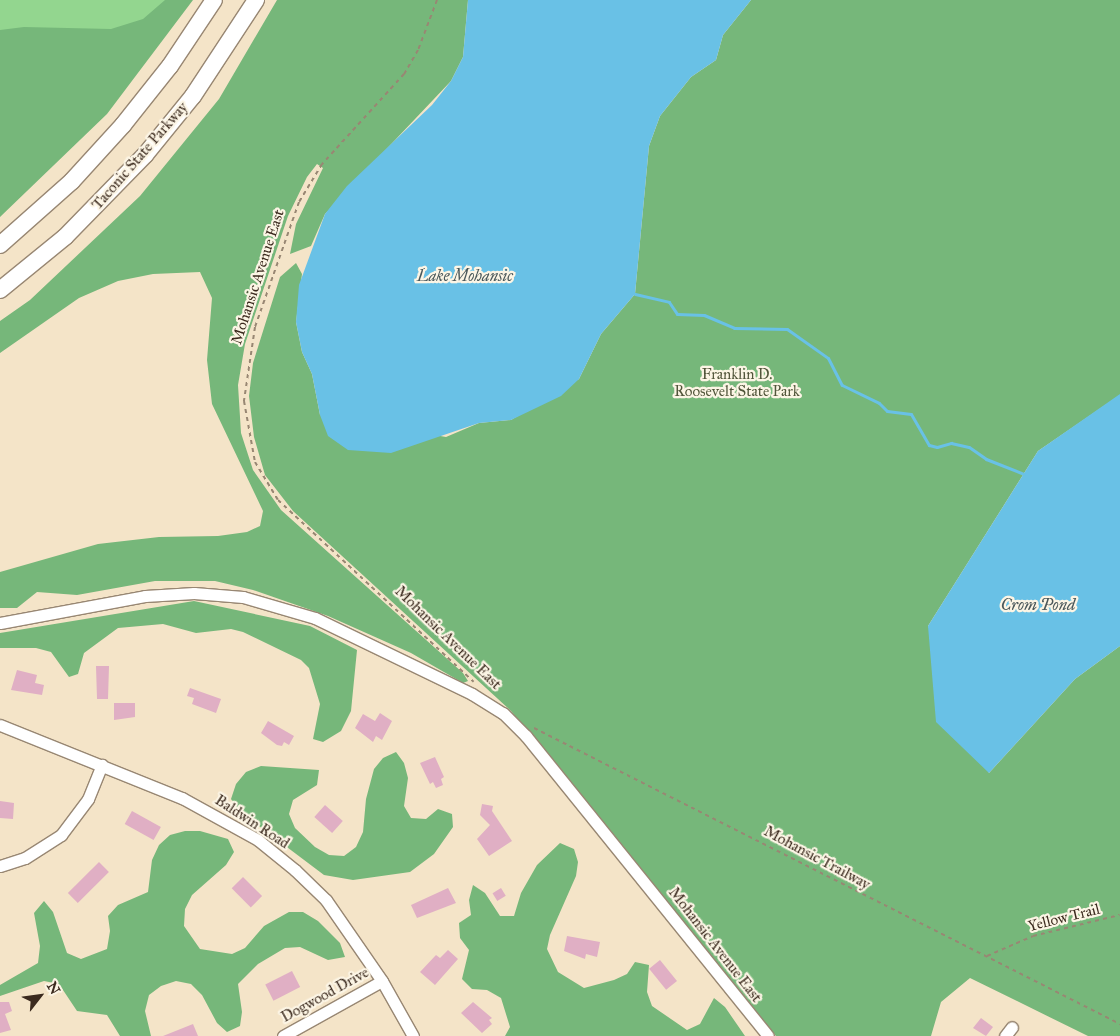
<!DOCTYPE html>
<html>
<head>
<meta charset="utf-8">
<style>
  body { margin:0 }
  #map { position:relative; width:1120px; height:1036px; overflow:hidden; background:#f4e4c8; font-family:"IM FELL Great Primer",serif }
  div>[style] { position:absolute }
  .green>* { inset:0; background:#93d68f }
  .forest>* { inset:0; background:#76b77a }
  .water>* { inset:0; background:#69c1e6 }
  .stream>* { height:3px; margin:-1.5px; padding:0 1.5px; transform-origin:1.5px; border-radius:1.5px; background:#69c1e6 }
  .building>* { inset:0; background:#e0afc4; transform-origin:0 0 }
  .path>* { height:2px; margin-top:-1px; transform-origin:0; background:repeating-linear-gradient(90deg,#988773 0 4px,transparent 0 8px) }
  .roads { filter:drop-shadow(1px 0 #988773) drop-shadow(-1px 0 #988773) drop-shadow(0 1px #988773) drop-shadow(0 -1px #988773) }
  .minor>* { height:11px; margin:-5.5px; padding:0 5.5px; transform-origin:5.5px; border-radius:5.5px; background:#fff }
  .highway>* { height:16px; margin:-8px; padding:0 8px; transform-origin:8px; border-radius:8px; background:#fff }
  span { translate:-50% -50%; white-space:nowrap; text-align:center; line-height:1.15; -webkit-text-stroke:4.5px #fcf5e5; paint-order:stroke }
  .street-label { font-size:15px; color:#3b2a1e }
  .park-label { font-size:15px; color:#51553a }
  .water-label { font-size:16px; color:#49575a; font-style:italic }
  .north { position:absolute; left:15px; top:971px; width:50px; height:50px; -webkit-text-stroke:4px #fcf5e5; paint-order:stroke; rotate:60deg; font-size:14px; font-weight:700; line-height:20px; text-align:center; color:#3b2a1e }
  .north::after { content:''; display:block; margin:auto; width:18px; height:22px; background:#3b2a1e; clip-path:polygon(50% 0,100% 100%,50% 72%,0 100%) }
</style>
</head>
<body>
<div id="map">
  <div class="green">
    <div style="clip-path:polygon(0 0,177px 0,0 147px)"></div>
  </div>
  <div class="forest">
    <div style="clip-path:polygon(165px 0,193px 0,107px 114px,0 217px,0 30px,24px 27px,111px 29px,143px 19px)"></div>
    <div style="clip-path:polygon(277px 0,468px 0,463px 57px,451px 81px,325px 214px,311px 246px,290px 254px,296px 224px,323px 168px,317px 164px,307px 177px,288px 216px,245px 344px,238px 385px,241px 433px,253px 470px,281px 510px,463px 673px,468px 681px,463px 683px,411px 653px,328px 616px,253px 590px,215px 581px,155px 581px,77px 595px,37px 592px,17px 608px,0 608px,0 572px,98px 544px,159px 537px,218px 536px,247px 532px,260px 526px,263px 511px,212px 404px,207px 360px,212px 298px,200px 272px,153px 274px,118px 281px,79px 298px,0 353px,0 321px,30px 300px,140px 196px,219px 99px)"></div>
    <div style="clip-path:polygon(751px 0,1120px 0,1120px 395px,1038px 451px,928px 626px,989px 773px,1075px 679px,1120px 646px,1120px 1036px,1088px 1036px,970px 978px,941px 1002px,931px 1036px,776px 1036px,511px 711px,293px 511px,265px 475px,254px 437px,249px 396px,253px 363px,280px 277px,296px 263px,302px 274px,296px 322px,302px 352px,312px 374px,320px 415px,446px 437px,479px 423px,511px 420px,579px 379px,601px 334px,635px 294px,649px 146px,660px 116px,691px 77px,716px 60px,723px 35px)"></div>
    <div style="clip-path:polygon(194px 601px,310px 626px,357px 650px,351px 711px,341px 731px,323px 742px,313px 739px,320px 704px,309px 668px,301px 660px,243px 632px,231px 629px,196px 633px,163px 624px,118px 628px,84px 653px,78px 674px,69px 677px,51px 652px,36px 648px,0 648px,0 633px)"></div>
    <div style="clip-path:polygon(396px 752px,404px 763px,408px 778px,404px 806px,411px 818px,426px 819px,438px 809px,452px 814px,453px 827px,434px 854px,410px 872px,353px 880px,324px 875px,239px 811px,231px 799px,236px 784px,246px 772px,261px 766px,319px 770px,317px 785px,293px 800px,289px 814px,295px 828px,315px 847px,329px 855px,344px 856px,356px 847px,363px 832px,366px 799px,374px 769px,383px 758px)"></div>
    <div style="clip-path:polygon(185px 831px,200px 831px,228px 839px,234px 852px,226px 865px,192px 895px,185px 909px,184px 926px,200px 949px,232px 954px,245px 948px,264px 926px,289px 912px,303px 912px,318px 921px,340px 943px,345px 957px,328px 960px,300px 947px,285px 948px,258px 964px,238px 984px,242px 1012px,240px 1026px,227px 1032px,217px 1023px,202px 995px,191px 984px,176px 981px,161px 986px,149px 995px,145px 1011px,151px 1036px,120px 1036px,107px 1015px,77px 1011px,59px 984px,44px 981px,0 996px,0 985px,38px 963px,40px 946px,34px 913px,44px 901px,53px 912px,67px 953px,81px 959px,107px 949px,110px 931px,108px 916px,118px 905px,148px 892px,152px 860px,159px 845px,170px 835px)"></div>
    <div style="clip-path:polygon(560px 843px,574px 849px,578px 862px,576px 876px,550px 935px,547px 949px,558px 972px,584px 988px,614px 980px,627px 974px,635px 962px,649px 965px,647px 992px,652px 1006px,687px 1030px,700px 1024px,714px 998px,725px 1007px,745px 1036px,505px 1036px,510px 1027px,501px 998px,487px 990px,472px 989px,462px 979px,469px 950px,460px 938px,459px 923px,471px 915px,469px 900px,473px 885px,485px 893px,500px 916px,514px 916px,521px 893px,537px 865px)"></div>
  </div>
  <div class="water">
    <div style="clip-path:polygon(468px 0,751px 0,723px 35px,716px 60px,691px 77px,660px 116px,649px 146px,635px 294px,601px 334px,579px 379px,561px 396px,511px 420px,479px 423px,391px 453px,348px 450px,328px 436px,320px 415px,312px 374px,302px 352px,296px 322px,299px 285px,325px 214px,347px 186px,432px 105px,451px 81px,463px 57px)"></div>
    <div style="clip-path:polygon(1120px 394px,1120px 646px,1075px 679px,989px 773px,936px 722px,928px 626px,1038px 451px)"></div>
  </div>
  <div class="stream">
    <div style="left:635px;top:294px;width:35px;rotate:13deg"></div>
    <div style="left:669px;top:302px;width:14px;rotate:56deg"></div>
    <div style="left:677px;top:314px;width:27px;rotate:2deg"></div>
    <div style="left:704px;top:315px;width:33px;rotate:23deg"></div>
    <div style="left:734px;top:328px;width:53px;rotate:1.1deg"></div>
    <div style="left:787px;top:329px;width:50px;rotate:35.3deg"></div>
    <div style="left:828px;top:358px;width:30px;rotate:63deg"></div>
    <div style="left:842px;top:385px;width:41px;rotate:25.9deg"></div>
    <div style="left:879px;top:403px;width:11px;rotate:45deg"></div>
    <div style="left:887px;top:411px;width:24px;rotate:7deg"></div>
    <div style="left:911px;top:414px;width:36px;rotate:60deg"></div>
    <div style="left:929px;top:445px;width:8px;rotate:14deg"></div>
    <div style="left:937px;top:447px;width:15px;rotate:-16deg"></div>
    <div style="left:951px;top:443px;width:18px;rotate:13deg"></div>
    <div style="left:969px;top:447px;width:21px;rotate:35deg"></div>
    <div style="left:986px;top:459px;width:41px;rotate:21.5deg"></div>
  </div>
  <div class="building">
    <div style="clip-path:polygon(96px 666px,109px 666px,108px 699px,97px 699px)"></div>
    <div style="clip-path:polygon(17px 670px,37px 675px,35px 683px,44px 685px,42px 695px,11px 690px)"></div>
    <div style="clip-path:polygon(190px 688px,221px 699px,216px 713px,192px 704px,194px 698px,187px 696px)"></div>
    <div style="clip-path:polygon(114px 703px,135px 703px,135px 717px,114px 720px)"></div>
    <div style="clip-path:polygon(380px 713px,392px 721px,382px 740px,376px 736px,373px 742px,355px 728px,363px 714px,375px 721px)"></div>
    <div style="clip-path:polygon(268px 721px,294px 736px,289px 745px,284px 742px,282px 746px,277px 745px,261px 733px)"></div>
    <div style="clip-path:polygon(435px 757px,444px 777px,441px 779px,443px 785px,436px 788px,433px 782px,430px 784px,420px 763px)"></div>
    <div style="clip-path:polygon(0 801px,14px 803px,13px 819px,0 818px)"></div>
    <div style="clip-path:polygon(482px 804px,493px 806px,492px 811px,512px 841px,489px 856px,477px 839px,490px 825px,480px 815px)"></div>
    <div style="left:325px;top:805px;width:24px;height:16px;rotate:42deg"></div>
    <div style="left:132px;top:811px;width:33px;height:15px;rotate:29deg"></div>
    <div style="left:99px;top:862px;width:14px;height:44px;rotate:45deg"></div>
    <div style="left:243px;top:877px;width:27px;height:16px;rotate:45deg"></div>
    <div style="clip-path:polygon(448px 888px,456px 903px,417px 918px,411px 905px)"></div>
    <div style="left:501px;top:888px;width:9px;height:10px;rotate:58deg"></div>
    <div style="clip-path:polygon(567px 936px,600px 942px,597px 957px,586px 954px,585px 959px,564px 951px)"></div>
    <div style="clip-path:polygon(448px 950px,458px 959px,435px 985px,420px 972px,436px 955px,440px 958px)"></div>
    <div style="left:660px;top:960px;width:27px;height:14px;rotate:51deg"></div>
    <div style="left:292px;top:971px;width:18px;height:30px;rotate:63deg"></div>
    <div style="clip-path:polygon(0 1002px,9px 1002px,12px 1011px,5px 1014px,11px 1030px,0 1033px)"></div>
    <div style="clip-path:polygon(473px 1002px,492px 1018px,489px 1020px,492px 1024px,482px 1033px,461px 1013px)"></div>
    <div style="clip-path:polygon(981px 1018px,993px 1027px,986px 1036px,973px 1028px)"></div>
    <div style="clip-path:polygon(193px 1024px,198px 1036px,163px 1036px)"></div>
  </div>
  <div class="path">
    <div style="left:437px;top:0;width:53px;rotate:110.8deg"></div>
    <div style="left:418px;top:50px;width:28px;rotate:120deg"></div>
    <div style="left:404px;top:74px;width:122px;rotate:132.3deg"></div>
    <div style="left:322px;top:164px;width:44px;rotate:121.2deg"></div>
    <div style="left:299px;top:202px;width:133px;rotate:109.4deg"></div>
    <div style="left:255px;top:327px;width:75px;rotate:98.5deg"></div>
    <div style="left:244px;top:401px;width:62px;rotate:79.8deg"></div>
    <div style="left:255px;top:462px;width:44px;rotate:58.8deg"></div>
    <div style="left:278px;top:500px;width:267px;rotate:42.9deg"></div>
    <div style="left:534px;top:728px;width:657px;rotate:26.8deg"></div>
    <div style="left:987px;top:956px;width:50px;rotate:-23.5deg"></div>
    <div style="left:1033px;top:936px;width:89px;rotate:-13.6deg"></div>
  </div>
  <div class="roads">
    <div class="minor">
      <div style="left:0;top:623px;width:147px;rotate:-10.5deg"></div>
      <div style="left:145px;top:596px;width:49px;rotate:-3.5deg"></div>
      <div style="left:194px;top:593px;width:49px;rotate:4.7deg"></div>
      <div style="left:243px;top:597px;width:75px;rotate:16.3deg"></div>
      <div style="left:315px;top:618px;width:174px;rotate:25.8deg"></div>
      <div style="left:472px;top:694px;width:36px;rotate:32deg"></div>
      <div style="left:503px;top:713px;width:33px;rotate:45deg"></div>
      <div style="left:526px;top:736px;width:385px;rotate:51.1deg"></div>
      <div style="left:0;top:725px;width:196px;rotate:21.9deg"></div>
      <div style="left:182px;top:798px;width:87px;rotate:28.9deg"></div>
      <div style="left:258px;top:840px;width:48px;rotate:39deg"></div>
      <div style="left:295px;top:870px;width:43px;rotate:44.1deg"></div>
      <div style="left:326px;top:900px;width:98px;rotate:55.3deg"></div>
      <div style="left:382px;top:981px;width:63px;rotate:60.6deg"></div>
      <div style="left:0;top:866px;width:26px;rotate:-18deg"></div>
      <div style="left:25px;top:858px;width:43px;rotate:-32.6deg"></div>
      <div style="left:61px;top:835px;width:45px;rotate:-53.1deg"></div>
      <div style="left:88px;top:799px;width:37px;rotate:-68deg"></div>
      <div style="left:283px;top:1036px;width:113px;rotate:-29.1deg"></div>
      <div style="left:1005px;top:1036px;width:11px;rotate:-52deg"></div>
    </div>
    <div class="highway">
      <div style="left:0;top:245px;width:96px;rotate:-41.6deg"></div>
      <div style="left:72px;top:181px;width:76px;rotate:-47.7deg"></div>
      <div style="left:123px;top:125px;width:75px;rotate:-51.5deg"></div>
      <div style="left:170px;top:66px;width:79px;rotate:-56.3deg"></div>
      <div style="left:0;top:290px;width:84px;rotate:-39.2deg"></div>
      <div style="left:65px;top:237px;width:115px;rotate:-45.7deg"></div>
      <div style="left:145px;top:155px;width:76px;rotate:-50.9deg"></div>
      <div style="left:193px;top:96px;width:115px;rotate:-56.7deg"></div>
    </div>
  </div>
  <div class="street-label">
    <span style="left:140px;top:156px;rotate:-49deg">Taconic State Parkway</span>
    <span style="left:258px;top:277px;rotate:-72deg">Mohansic Avenue East</span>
    <span style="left:448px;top:638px;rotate:44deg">Mohansic Avenue East</span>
    <span style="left:252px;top:822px;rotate:33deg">Baldwin Road</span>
    <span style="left:817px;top:858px;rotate:28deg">Mohansic Trailway</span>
    <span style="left:1064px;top:918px;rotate:-14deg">Yellow Trail</span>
    <span style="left:715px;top:945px;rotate:52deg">Mohansic Avenue East</span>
    <span style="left:325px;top:995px;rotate:-29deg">Dogwood Drive</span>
  </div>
  <div class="park-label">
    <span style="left:737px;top:383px">Franklin D.<br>Roosevelt State Park</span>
  </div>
  <div class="water-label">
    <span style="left:465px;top:276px">Lake Mohansic</span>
    <span style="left:1038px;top:605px">Crom Pond</span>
  </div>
  <div class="north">N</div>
</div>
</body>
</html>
